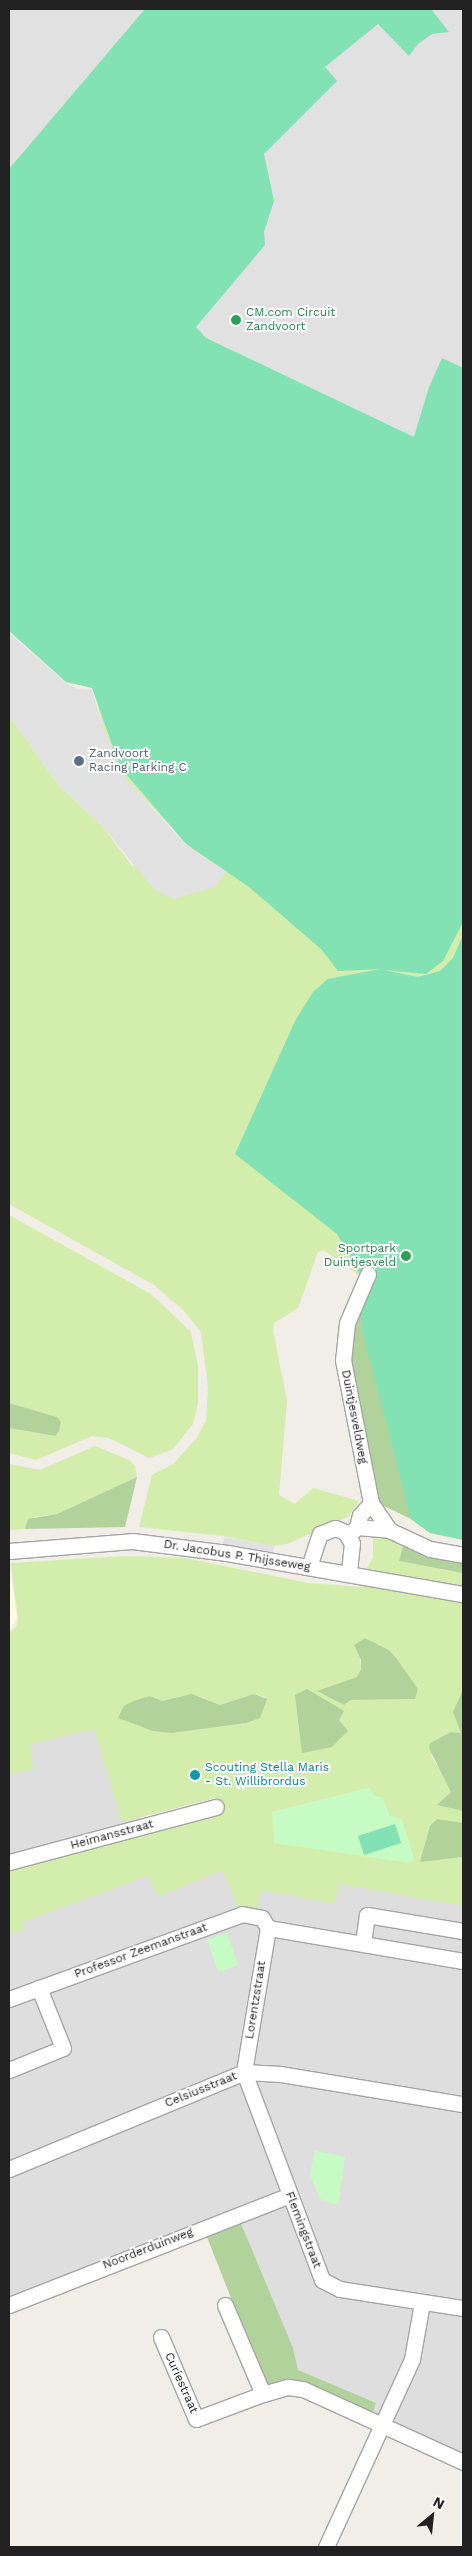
<!DOCTYPE html>
<html>
<head>
<meta charset="utf-8">
<style>
  body { margin:0 }
  #map { position:relative; width:472px; height:2556px; overflow:hidden; background:#f1ede7; font-family:"Work Sans",sans-serif }
  div>[style] { position:absolute }
  .residential>* { inset:0; background:#dfdede }
  .education>* { inset:0; background:#fffce2 }
  .grass>* { inset:0; background:#d3edac }
  .forest>* { inset:0; background:#b1d29b }
  .park>* { inset:0; background:#c6fcc4; transform-origin:0 0 }
  .pitch>* { inset:0; background:#83e2b3; transform-origin:0 0 }
  .parking>* { inset:0; background:#e1e1e1; transform-origin:0 0 }
  .roads { filter:drop-shadow(1px 0 #a5a5a5) drop-shadow(-1px 0 #a5a5a5) drop-shadow(0 1px #a5a5a5) drop-shadow(0 -1px #a5a5a5) }
  .street>* { height:15px; margin:-7.5px; padding:0 7.5px; transform-origin:7.5px; border-radius:7.5px; background:#fff }
  .dots>* { width:14px; height:14px; translate:-50% -50%; box-sizing:border-box; border:2px solid #fff; border-radius:50% }
  span { translate:-50% -50%; white-space:nowrap; text-align:center; line-height:1.15; -webkit-text-stroke:4px #fff; paint-order:stroke }
  .leisure-label { font-size:12px; color:#27864d }
  .left { translate:0 -50%; text-align:left }
  .right { translate:-100% -50%; text-align:right }
  .service-label { font-size:12px; color:#4e5e75 }
  .street-label { font-size:12px; color:#212121 }
  .culture-label { font-size:12px; color:#0d838f }
  .frame { position:absolute; inset:0; border:10px solid #212121; pointer-events:none }
  .north { position:absolute; left:407px; top:2491px; width:50px; height:50px; -webkit-text-stroke:4px #fff; paint-order:stroke; rotate:28deg; font-size:14px; font-weight:700; line-height:20px; text-align:center; color:#212121 }
  .north::after { content:''; display:block; margin:auto; width:18px; height:22px; background:#212121; clip-path:polygon(50% 0,100% 100%,50% 72%,0 100%) }
</style>
</head>
<body>
<div id="map">
  <div class="residential">
    <div style="clip-path:polygon(95px 1722px,125px 1815px,463px 1874px,463px 2470px,270px 2382px,207px 2220px,9px 2297px,9px 1766px,25px 1736px)"></div>
  </div>
  <div class="education">
    <div style="clip-path:polygon(9px 1564px,17px 1618px,9px 1631px)"></div>
  </div>
  <div class="grass">
    <div style="clip-path:polygon(98px 707px,463px 724px,463px 1221px,361px 1277px,324px 1250px,318px 1252px,298px 1308px,274px 1323px,273px 1331px,287px 1401px,279px 1495px,295px 1504px,313px 1488px,359px 1501px,348px 1517px,287px 1544px,274px 1546px,223px 1536px,139px 1527px,152px 1475px,173px 1464px,196px 1439px,206px 1421px,208px 1387px,201px 1332px,184px 1311px,154px 1285px,9px 1204px,9px 716px,60px 787px,103px 827px,132px 866px,193px 850px,126px 779px,104px 730px)"></div>
    <div style="clip-path:polygon(9px 1215px,151px 1294px,191px 1332px,198px 1366px,198px 1404px,193px 1424px,173px 1449px,149px 1458px,109px 1438px,92px 1436px,36px 1460px,9px 1453px,9px 1428px,54px 1436px,57px 1417px,9px 1403px)"></div>
    <div style="clip-path:polygon(95px 1446px,129px 1460px,135px 1466px,137px 1477px,57px 1514px,34px 1517px,25px 1529px,9px 1530px,9px 1464px,40px 1470px)"></div>
    <div style="clip-path:polygon(evenodd,373px 1538px,394px 1539px,403px 1546px,399px 1561px,463px 1573px,463px 1690px,455px 1718px,462px 1733px,451px 1732px,430px 1743px,432px 1758px,448px 1780px,451px 1792px,438px 1805px,463px 1811px,463px 1823px,420px 1861px,463px 1857px,463px 1906px,339px 1884px,335px 1904px,260px 1890px,256px 1914px,239px 1911px,223px 1870px,158px 1897px,148px 1876px,22px 1922px,25px 1929px,9px 1935px,9px 1869px,190px 1823px,217px 1803px,215px 1798px,122px 1822px,94px 1729px,30px 1744px,33px 1769px,9px 1775px,9px 1633px,16px 1627px,18px 1619px,11px 1563px,126px 1556px,185px 1558px,308px 1583px,362px 1587px,364px 1572px,373px 1558px,373px 1538px,365px 1638px,389px 1650px,397px 1659px,418px 1689px,415px 1699px,351px 1700px,344px 1705px,318px 1691px,357px 1677px,361px 1669px,359px 1652px,365px 1638px,373px 1538px,254px 1694px,265px 1697px,260px 1718px,246px 1723px,172px 1733px,147px 1728px,150px 1696px,161px 1701px,199px 1696px,220px 1705px,254px 1694px,373px 1538px,369px 1788px,374px 1796px,383px 1798px,389px 1815px,272px 1812px,369px 1788px)"></div>
  </div>
  <div class="forest">
    <div style="clip-path:polygon(385px 1265px,430px 1533px,411px 1519px,382px 1505px,375px 1497px,346px 1360px,350px 1323px)"></div>
    <div style="clip-path:polygon(9px 1403px,57px 1417px,61px 1422px,59px 1431px,55px 1436px,9px 1428px)"></div>
    <div style="clip-path:polygon(137px 1477px,125px 1527px,25px 1529px,28px 1519px,57px 1514px)"></div>
    <div style="clip-path:polygon(403px 1546px,463px 1561px,463px 1573px,399px 1561px)"></div>
    <div style="clip-path:polygon(365px 1638px,389px 1650px,397px 1659px,418px 1689px,415px 1699px,351px 1700px,344px 1705px,317px 1691px,357px 1677px,361px 1669px,361px 1660px,354px 1645px)"></div>
    <div style="clip-path:polygon(307px 1689px,344px 1711px,339px 1720px,348px 1731px,332px 1747px,302px 1753px,295px 1695px)"></div>
    <div style="clip-path:polygon(463px 1690px,463px 1811px,437px 1805px,451px 1792px,429px 1748px,430px 1743px,451px 1732px,461px 1733px,453px 1712px)"></div>
    <div style="clip-path:polygon(192px 1694px,220px 1705px,254px 1694px,267px 1699px,260px 1718px,246px 1723px,172px 1733px,153px 1731px,118px 1718px,124px 1706px,134px 1701px,150px 1696px,162px 1701px)"></div>
    <div style="clip-path:polygon(437px 1819px,463px 1823px,463px 1857px,420px 1862px,430px 1826px)"></div>
    <div style="clip-path:polygon(239px 2219px,293px 2348px,298px 2370px,376px 2403px,372px 2415px,265px 2384px,205px 2232px)"></div>
  </div>
  <div class="park">
    <div style="clip-path:polygon(370px 1788px,374px 1796px,383px 1798px,389px 1815px,402px 1819px,414px 1858px,409px 1863px,274px 1843px,272px 1812px)"></div>
    <div style="left:227px;top:1933px;width:34px;height:21px;rotate:71deg"></div>
    <div style="clip-path:polygon(315px 2151px,345px 2157px,338px 2205px,320px 2199px,310px 2174px)"></div>
  </div>
  <div class="pitch">
    <div style="clip-path:polygon(9px 9px,463px 9px,463px 922px,443px 961px,426px 974px,384px 970px,418px 977px,440px 971px,453px 958px,463px 935px,463px 1540px,430px 1533px,411px 1519px,362px 1330px,361px 1277px,337px 1234px,235px 1154px,295px 1021px,313px 992px,328px 979px,380px 969px,338px 971px,322px 950px,249px 887px,186px 844px,120px 767px,92px 688px,66px 682px,9px 631px)"></div>
    <div style="left:395px;top:1824px;width:20px;height:39px;rotate:72deg"></div>
  </div>
  <div class="parking">
    <div style="clip-path:polygon(9px 9px,145px 9px,9px 169px)"></div>
    <div style="clip-path:polygon(431px 9px,463px 9px,463px 368px,442px 358px,429px 387px,414px 437px,206px 338px,196px 327px,265px 245px,264px 232px,274px 201px,264px 154px,337px 81px,325px 67px,378px 24px,409px 56px,418px 44px,432px 34px,449px 32px)"></div>
    <div style="clip-path:polygon(9px 633px,66px 683px,77px 689px,92px 690px,104px 730px,126px 779px,185px 844px,227px 872px,215px 887px,173px 899px,154px 889px,103px 827px,60px 787px,9px 716px)"></div>
    <div style="left:224px;top:1537px;width:51px;height:8px;rotate:10deg"></div>
  </div>
  <div class="roads">
    <div class="street">
      <div style="left:368px;top:1274px;width:53px;rotate:113.2deg"></div>
      <div style="left:347px;top:1323px;width:37px;rotate:96deg"></div>
      <div style="left:343px;top:1360px;width:146px;rotate:78.9deg"></div>
      <div style="left:371px;top:1503px;width:32px;rotate:56deg"></div>
      <div style="left:357px;top:1527px;width:12px;rotate:-76deg"></div>
      <div style="left:360px;top:1515px;width:16px;rotate:-47deg"></div>
      <div style="left:349px;top:1535px;width:11px;rotate:-45deg"></div>
      <div style="left:357px;top:1527px;width:32px;rotate:5deg"></div>
      <div style="left:389px;top:1530px;width:45px;rotate:24.9deg"></div>
      <div style="left:430px;top:1549px;width:34px;rotate:10deg"></div>
      <div style="left:9px;top:1551px;width:123px;rotate:-4.6deg"></div>
      <div style="left:132px;top:1541px;width:96px;rotate:7.2deg"></div>
      <div style="left:227px;top:1553px;width:240px;rotate:9.9deg"></div>
      <div style="left:309px;top:1567px;width:35px;rotate:-72deg"></div>
      <div style="left:320px;top:1534px;width:16px;rotate:-22deg"></div>
      <div style="left:335px;top:1528px;width:11px;rotate:22deg"></div>
      <div style="left:345px;top:1532px;width:13px;rotate:58deg"></div>
      <div style="left:352px;top:1543px;width:31px;rotate:96deg"></div>
      <div style="left:9px;top:1862px;width:214px;rotate:-14.9deg"></div>
      <div style="left:363px;top:1943px;width:28px;rotate:-82deg"></div>
      <div style="left:367px;top:1915px;width:97px;rotate:9.5deg"></div>
      <div style="left:463px;top:1961px;width:198px;rotate:-170.4deg"></div>
      <div style="left:268px;top:1928px;width:146px;rotate:99.5deg"></div>
      <div style="left:244px;top:2072px;width:222px;rotate:69.4deg"></div>
      <div style="left:322px;top:2280px;width:20px;rotate:27deg"></div>
      <div style="left:340px;top:2289px;width:124px;rotate:8.8deg"></div>
      <div style="left:9px;top:1999px;width:248px;rotate:-20deg"></div>
      <div style="left:242px;top:1914px;width:20px;rotate:11deg"></div>
      <div style="left:262px;top:1918px;width:12px;rotate:59deg"></div>
      <div style="left:9px;top:2070px;width:58px;rotate:-22.2deg"></div>
      <div style="left:63px;top:2048px;width:65px;rotate:-111.8deg"></div>
      <div style="left:9px;top:2169px;width:254px;rotate:-22.4deg"></div>
      <div style="left:244px;top:2072px;width:37px;rotate:3deg"></div>
      <div style="left:281px;top:2074px;width:184px;rotate:9.4deg"></div>
      <div style="left:9px;top:2305px;width:301px;rotate:-21.4deg"></div>
      <div style="left:225px;top:2305px;width:97px;rotate:66.9deg"></div>
      <div style="left:161px;top:2337px;width:89px;rotate:66.9deg"></div>
      <div style="left:196px;top:2419px;width:72px;rotate:-20.5deg"></div>
      <div style="left:263px;top:2394px;width:26px;rotate:-16deg"></div>
      <div style="left:288px;top:2387px;width:15px;rotate:8deg"></div>
      <div style="left:303px;top:2389px;width:176px;rotate:24.5deg"></div>
      <div style="left:326px;top:2547px;width:207px;rotate:-65.4deg"></div>
      <div style="left:412px;top:2359px;width:57px;rotate:-79.9deg"></div>
    </div>
  </div>
  <div class="dots">
    <div style="left:236px;top:320px;background:#2e9e5b"></div>
    <div style="left:79px;top:761px;background:#5c6f8a"></div>
    <div style="left:406px;top:1256px;background:#2e9e5b"></div>
    <div style="left:195px;top:1775px;background:#0f9aa8"></div>
  </div>
  <div class="leisure-label">
    <span class="left" style="left:246px;top:320px">CM.com Circuit<br>Zandvoort</span>
    <span class="right" style="left:396px;top:1256px">Sportpark<br>Duintjesveld</span>
  </div>
  <div class="service-label">
    <span class="left" style="left:89px;top:761px">Zandvoort<br>Racing Parking C</span>
  </div>
  <div class="street-label">
    <span style="left:354px;top:1417px;rotate:79deg">Duintjesveldweg</span>
    <span style="left:237px;top:1556px;rotate:9deg">Dr. Jacobus P. Thijsseweg</span>
    <span style="left:112px;top:1835px;rotate:-15deg">Heimansstraat</span>
    <span style="left:141px;top:1951px;rotate:-20deg">Professor Zeemanstraat</span>
    <span style="left:256px;top:2000px;rotate:-81deg">Lorentzstraat</span>
    <span style="left:201px;top:2090px;rotate:-22deg">Celsiusstraat</span>
    <span style="left:303px;top:2230px;rotate:69deg">Flemingstraat</span>
    <span style="left:148px;top:2249px;rotate:-21deg">Noorderduinweg</span>
    <span style="left:181px;top:2383px;rotate:66deg">Curiestraat</span>
  </div>
  <div class="culture-label">
    <span class="left" style="left:205px;top:1775px">Scouting Stella Maris<br>- St. Willibrordus</span>
  </div>
  <div class="frame"></div>
  <div class="north">N</div>
</div>
</body>
</html>
